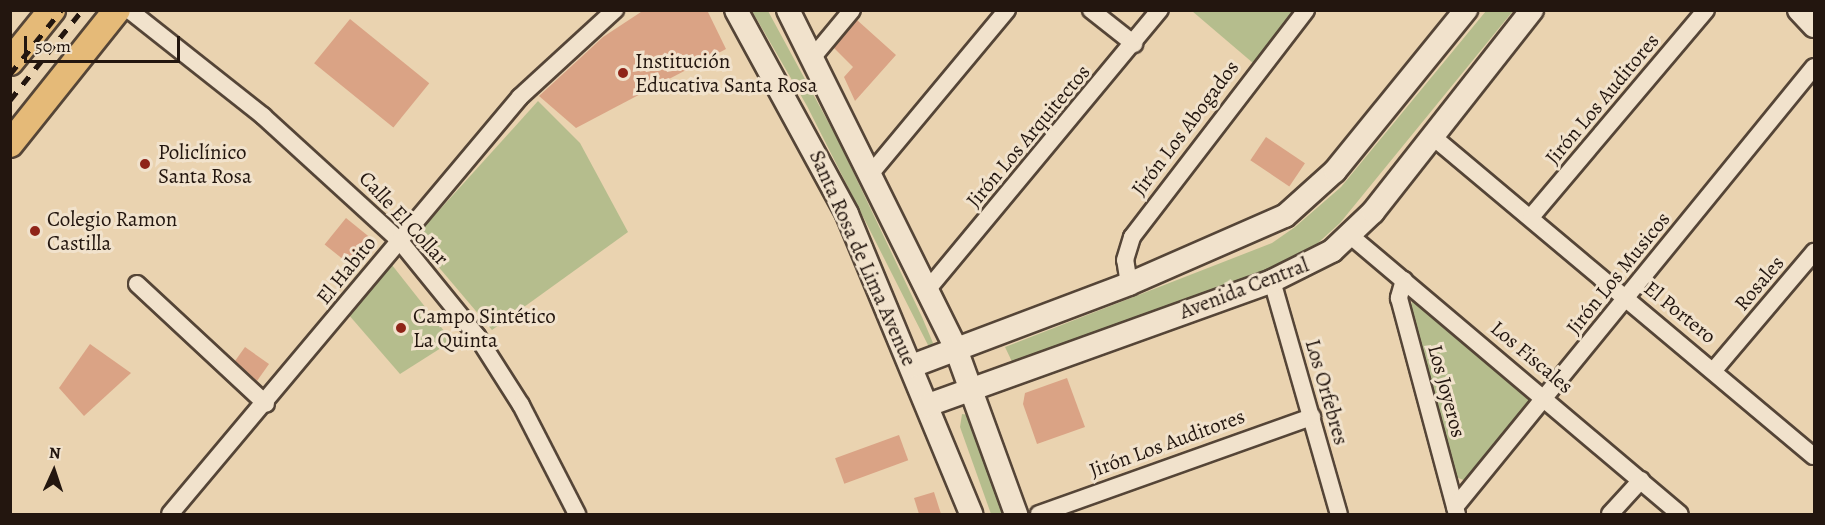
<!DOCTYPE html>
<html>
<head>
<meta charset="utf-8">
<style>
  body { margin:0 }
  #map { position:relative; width:1825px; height:525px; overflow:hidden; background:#ead3b0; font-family:Alegreya,serif }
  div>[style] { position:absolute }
  .green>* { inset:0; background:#b5bd8d }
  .building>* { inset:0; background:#daa385; transform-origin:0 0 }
  .roads { filter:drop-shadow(2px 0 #554537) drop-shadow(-2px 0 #554537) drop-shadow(0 2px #554537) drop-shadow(0 -2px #554537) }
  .street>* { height:16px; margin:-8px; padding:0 8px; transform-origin:8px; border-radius:8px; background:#f1e2cc }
  .secondary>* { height:22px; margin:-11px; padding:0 11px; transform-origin:11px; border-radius:11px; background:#f1e2cc }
  .primary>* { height:26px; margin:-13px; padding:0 13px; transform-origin:13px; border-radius:13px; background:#e5ba78 }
  .rail>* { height:4.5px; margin-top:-2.25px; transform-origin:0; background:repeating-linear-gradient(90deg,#23160f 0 10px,transparent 0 20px) }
  .dots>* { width:16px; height:16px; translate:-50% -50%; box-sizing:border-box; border:3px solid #f1e2cc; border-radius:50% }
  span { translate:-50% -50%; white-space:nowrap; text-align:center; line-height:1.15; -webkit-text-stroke:6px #f1e2cc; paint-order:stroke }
  .poi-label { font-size:21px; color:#23160f }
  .left { translate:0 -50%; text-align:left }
  .street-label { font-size:21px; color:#23160f }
  .frame { position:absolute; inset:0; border:12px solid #23160f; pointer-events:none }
  .north { position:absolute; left:24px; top:441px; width:60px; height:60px; -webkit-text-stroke:4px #f1e2cc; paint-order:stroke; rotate:3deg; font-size:16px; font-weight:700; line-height:24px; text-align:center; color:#23160f }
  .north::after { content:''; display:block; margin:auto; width:21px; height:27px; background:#23160f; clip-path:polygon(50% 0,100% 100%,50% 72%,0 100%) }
  .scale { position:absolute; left:24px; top:36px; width:156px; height:27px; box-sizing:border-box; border:3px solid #23160f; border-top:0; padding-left:8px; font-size:18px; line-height:21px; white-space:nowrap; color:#23160f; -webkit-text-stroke:4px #f1e2cc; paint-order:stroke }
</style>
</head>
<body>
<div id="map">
  <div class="green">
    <div style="clip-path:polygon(752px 11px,768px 11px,838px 140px,922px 317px,933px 343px,930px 349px,807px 106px)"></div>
    <div style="clip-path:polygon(1192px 11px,1293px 11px,1253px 63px)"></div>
    <div style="clip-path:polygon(1486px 11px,1513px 11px,1340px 223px,1308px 252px,1264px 274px,1015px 368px,1005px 347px,1272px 243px,1295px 227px,1341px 187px)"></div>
    <div style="clip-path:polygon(538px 101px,580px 143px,628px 232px,492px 330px,414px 238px)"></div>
    <div style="clip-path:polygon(392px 265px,452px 341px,400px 374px,348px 314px)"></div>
    <div style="clip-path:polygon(1421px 299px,1533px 396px,1466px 481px,1456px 477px,1409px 309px,1413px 300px)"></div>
    <div style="clip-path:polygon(962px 414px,969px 415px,1007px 514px,991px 514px,960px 427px)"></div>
  </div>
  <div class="building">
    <div style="clip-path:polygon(644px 10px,707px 10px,726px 49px,576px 128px,539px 96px,603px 37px)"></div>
    <div style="left:350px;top:19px;width:102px;height:57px;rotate:39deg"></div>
    <div style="clip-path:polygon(857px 20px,896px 55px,855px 101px,844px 77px,853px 67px,834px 48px)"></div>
    <div style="left:1266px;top:137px;width:47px;height:28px;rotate:34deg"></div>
    <div style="left:346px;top:218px;width:38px;height:34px;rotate:39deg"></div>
    <div style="clip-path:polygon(90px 344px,131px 373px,84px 416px,59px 388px)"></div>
    <div style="clip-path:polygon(245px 347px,269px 364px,257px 381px,235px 361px)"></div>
    <div style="clip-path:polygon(1067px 378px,1085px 427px,1037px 444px,1023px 404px,1025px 393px)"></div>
    <div style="left:899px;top:435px;width:27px;height:68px;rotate:70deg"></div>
    <div style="clip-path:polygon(934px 492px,941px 514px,919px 514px,914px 498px)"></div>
  </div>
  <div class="roads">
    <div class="street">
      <div style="left:129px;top:10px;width:171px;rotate:38.3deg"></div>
      <div style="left:263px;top:116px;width:184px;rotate:42.4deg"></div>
      <div style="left:399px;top:240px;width:124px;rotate:50.9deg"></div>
      <div style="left:477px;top:336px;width:82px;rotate:57.5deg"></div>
      <div style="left:521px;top:405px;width:123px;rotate:62.8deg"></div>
      <div style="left:1091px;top:10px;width:55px;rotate:38.3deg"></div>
      <div style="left:813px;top:57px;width:61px;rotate:-50.3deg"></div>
      <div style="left:1432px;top:136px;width:498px;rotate:40deg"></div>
      <div style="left:872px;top:172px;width:211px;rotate:-50.2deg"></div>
      <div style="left:1531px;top:217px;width:271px;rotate:-49.8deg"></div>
      <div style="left:1352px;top:237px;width:429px;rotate:40.2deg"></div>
      <div style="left:1404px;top:280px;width:19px;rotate:106deg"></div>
      <div style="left:1399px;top:298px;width:224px;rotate:75deg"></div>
      <div style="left:1272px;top:281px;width:242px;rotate:74deg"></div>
      <div style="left:137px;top:284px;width:176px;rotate:42.9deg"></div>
      <div style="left:1129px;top:284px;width:24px;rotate:-99deg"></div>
      <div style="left:1125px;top:260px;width:24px;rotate:-73deg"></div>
      <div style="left:1132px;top:237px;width:286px;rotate:-52.5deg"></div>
      <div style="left:928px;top:289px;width:363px;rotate:-50.3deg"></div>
      <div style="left:1714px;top:370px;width:155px;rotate:-49.7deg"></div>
      <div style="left:1455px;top:507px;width:568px;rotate:-50.79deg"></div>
      <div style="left:170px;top:514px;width:544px;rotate:-49.99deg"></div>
      <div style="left:520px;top:97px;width:129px;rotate:-42.5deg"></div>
      <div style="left:1039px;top:514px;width:290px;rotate:-19.6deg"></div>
      <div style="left:1610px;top:514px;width:46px;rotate:-47.6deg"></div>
    </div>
    <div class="secondary">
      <div style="left:736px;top:10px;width:232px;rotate:61.4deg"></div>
      <div style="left:847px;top:214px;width:325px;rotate:67.5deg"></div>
      <div style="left:788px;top:10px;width:378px;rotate:63.6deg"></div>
      <div style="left:956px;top:349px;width:176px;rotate:70deg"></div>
      <div style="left:1799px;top:10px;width:22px;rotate:47deg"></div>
      <div style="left:912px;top:366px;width:232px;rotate:-20.7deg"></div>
      <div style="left:1129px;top:284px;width:170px;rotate:-23.6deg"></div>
      <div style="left:1285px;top:216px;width:67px;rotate:-42deg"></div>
      <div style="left:1335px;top:171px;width:208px;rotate:-50.9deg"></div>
      <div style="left:928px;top:405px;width:366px;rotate:-19.8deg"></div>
      <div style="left:1272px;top:281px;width:67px;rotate:-26.6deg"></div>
      <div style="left:1332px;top:251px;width:57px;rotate:-43.6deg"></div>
      <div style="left:1373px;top:212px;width:257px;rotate:-51.8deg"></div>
    </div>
    <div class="primary">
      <div style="left:10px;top:62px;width:67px;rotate:-51.1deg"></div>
      <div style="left:10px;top:144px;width:171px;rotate:-51.4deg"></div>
    </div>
  </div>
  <div class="rail">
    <div style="left:10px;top:74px;width:82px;rotate:-51.4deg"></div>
    <div style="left:10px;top:100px;width:115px;rotate:-51.3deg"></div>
  </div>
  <div class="dots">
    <div style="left:623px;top:73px;background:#8f2418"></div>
    <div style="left:145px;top:164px;background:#8f2418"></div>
    <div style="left:35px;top:231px;background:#8f2418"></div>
    <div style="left:401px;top:328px;background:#8f2418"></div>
  </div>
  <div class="poi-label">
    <span class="left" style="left:635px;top:73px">Institución<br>Educativa Santa Rosa</span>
    <span class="left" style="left:158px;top:164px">Policlínico<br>Santa Rosa</span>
    <span class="left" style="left:47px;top:231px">Colegio Ramon<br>Castilla</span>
    <span class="left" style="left:413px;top:328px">Campo Sintético<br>La Quinta</span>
  </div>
  <div class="street-label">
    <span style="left:1602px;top:99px;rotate:-50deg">Jirón Los Auditores</span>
    <span style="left:1185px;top:128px;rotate:-53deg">Jirón Los Abogados</span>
    <span style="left:1028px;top:136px;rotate:-50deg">Jirón Los Arquitectos</span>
    <span style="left:404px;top:218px;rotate:47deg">Calle El Collar</span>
    <span style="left:863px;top:258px;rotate:66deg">Santa Rosa de Lima Avenue</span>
    <span style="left:346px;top:270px;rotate:-51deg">El Habito</span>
    <span style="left:1618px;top:273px;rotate:-51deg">Jirón Los Musicos</span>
    <span style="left:1759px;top:283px;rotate:-50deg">Rosales</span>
    <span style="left:1244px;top:288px;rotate:-21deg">Avenida Central</span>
    <span style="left:1680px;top:312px;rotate:39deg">El Portero</span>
    <span style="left:1532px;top:357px;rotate:40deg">Los Fiscales</span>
    <span style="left:1447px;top:391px;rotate:75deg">Los Joyeros</span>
    <span style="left:1327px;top:392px;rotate:74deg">Los Orfebres</span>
    <span style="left:1167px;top:443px;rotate:-20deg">Jirón Los Auditores</span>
  </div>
  <div class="frame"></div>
  <div class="north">N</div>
  <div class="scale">50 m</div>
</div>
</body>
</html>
